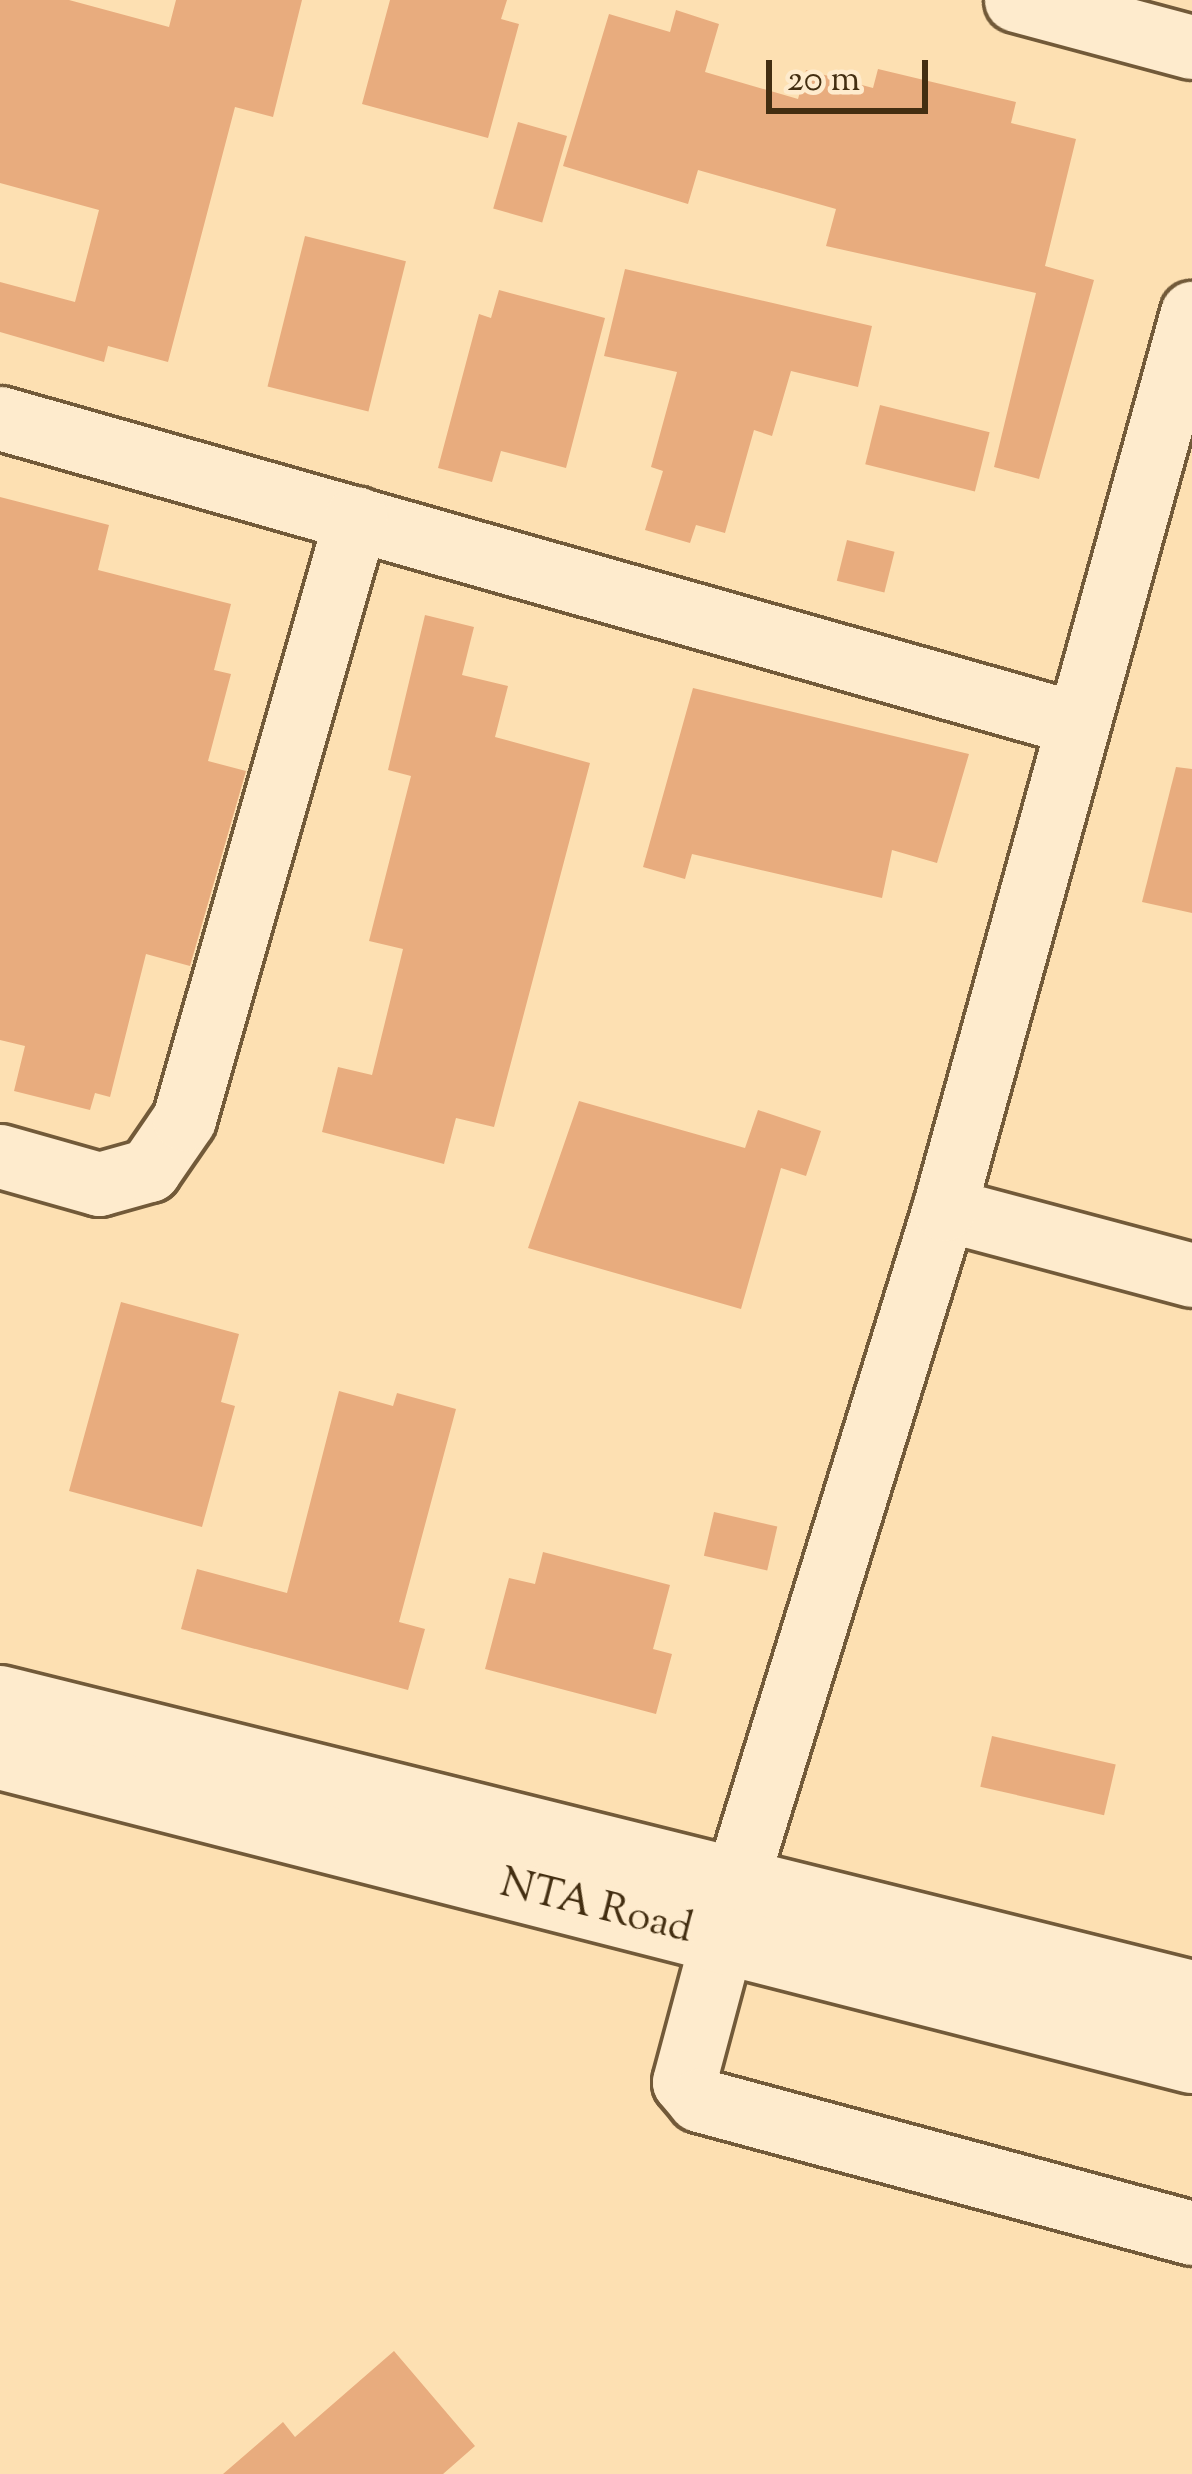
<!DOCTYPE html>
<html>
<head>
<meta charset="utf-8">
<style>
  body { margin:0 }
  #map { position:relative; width:1192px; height:2474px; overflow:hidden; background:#fde0b2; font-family:"Sorts Mill Goudy",serif }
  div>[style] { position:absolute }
  .building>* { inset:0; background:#e8ac7e; transform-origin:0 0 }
  .roads { filter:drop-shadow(3px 0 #725a39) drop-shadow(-3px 0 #725a39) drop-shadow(0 3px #725a39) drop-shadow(0 -3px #725a39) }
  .minor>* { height:63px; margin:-31.5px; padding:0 31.5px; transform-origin:31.5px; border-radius:31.5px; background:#feebcd }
  .secondary>* { height:66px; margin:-33px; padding:0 33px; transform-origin:33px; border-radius:33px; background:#feebcd }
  span { translate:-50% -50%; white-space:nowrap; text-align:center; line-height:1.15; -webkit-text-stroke:9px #feebcd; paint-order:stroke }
  .street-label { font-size:42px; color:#432e11 }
  .scale { position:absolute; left:766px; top:60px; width:162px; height:54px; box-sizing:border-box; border:6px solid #432e11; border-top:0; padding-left:15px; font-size:36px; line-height:42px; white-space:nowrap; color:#432e11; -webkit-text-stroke:9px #feebcd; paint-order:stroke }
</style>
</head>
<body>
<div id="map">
  <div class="building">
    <div style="clip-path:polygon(0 0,69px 0,169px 27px,176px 0,302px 0,273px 117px,235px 107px,168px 362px,108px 346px,104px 362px,0 332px,0 282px,75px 302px,99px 210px,0 183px)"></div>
    <div style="clip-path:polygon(390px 0,507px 0,501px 19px,519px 24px,488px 138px,362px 104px)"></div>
    <div style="clip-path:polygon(676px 10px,719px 24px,705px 72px,798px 99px,806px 70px,873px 88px,878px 69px,1016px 102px,1011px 123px,1076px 139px,1045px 266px,1094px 280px,1039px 479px,994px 467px,1036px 293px,826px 246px,836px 209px,698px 170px,688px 204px,563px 166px,609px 14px,670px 32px)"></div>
    <div style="left:518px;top:122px;width:51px;height:90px;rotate:16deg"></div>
    <div style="left:305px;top:236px;width:104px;height:155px;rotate:14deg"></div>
    <div style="clip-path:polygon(625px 269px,872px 326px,858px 387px,791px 371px,772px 436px,754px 430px,725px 533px,696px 525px,690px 543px,645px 530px,663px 471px,651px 467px,677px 372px,604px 356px)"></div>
    <div style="clip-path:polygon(499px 290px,605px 318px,566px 468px,501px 451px,492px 482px,438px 468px,479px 314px,491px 318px)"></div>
    <div style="left:880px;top:405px;width:113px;height:61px;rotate:14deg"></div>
    <div style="clip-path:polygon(0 497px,109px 525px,98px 570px,231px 604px,214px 670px,231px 674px,208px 761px,246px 771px,190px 966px,146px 954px,110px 1097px,95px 1093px,90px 1110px,14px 1091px,25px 1046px,0 1040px)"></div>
    <div style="left:847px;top:540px;width:49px;height:42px;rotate:14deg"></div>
    <div style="clip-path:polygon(425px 615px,474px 627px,462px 675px,508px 686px,495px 737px,590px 763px,494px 1127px,456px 1118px,444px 1164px,322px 1132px,338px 1067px,372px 1075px,403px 949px,369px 941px,411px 776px,388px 770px)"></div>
    <div style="clip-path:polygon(693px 688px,969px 754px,937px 863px,892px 850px,882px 898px,692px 854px,685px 879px,643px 867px)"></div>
    <div style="clip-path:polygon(1176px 767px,1192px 769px,1192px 913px,1142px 902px)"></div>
    <div style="clip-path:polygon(579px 1101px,745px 1148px,758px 1110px,821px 1131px,806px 1176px,781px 1168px,741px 1309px,528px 1248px)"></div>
    <div style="clip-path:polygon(121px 1302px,239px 1334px,221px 1402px,235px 1406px,202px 1527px,69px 1491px)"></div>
    <div style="clip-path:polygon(339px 1391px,393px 1406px,397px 1393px,456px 1409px,399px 1622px,425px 1629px,408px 1690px,181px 1629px,197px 1569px,287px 1593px)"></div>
    <div style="left:714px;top:1512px;width:65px;height:45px;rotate:13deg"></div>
    <div style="clip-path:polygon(543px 1552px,670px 1585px,653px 1649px,672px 1654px,656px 1714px,485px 1669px,509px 1578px,535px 1584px)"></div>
    <div style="left:992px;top:1736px;width:127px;height:52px;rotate:13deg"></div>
    <div style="clip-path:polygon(394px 2351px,475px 2446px,443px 2474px,223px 2474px,283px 2422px,295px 2437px)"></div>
  </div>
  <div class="roads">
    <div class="minor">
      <div style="left:1016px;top:0;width:182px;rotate:15deg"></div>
      <div style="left:0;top:418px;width:1117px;rotate:15.84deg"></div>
      <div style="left:0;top:1156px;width:103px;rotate:15.8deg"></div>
      <div style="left:99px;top:1184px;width:52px;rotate:-15.6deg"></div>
      <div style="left:149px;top:1170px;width:62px;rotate:-55.5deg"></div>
      <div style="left:184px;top:1119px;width:625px;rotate:-74.03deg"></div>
      <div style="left:944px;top:1209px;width:257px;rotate:14.9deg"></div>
      <div style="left:737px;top:1878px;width:700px;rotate:-72.81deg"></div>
      <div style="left:944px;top:1209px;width:930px;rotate:-74.53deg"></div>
      <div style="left:722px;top:1940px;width:147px;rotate:105deg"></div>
      <div style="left:684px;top:2082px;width:23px;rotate:50deg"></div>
      <div style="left:699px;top:2100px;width:511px;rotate:15.1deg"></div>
    </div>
    <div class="secondary">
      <div style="left:0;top:1699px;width:1228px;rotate:13.9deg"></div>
      <div style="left:0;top:1756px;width:1230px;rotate:14.31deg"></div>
    </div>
  </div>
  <div class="street-label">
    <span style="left:596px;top:1908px;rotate:14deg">NTA Road</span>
  </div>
  <div class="scale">20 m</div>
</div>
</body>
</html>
